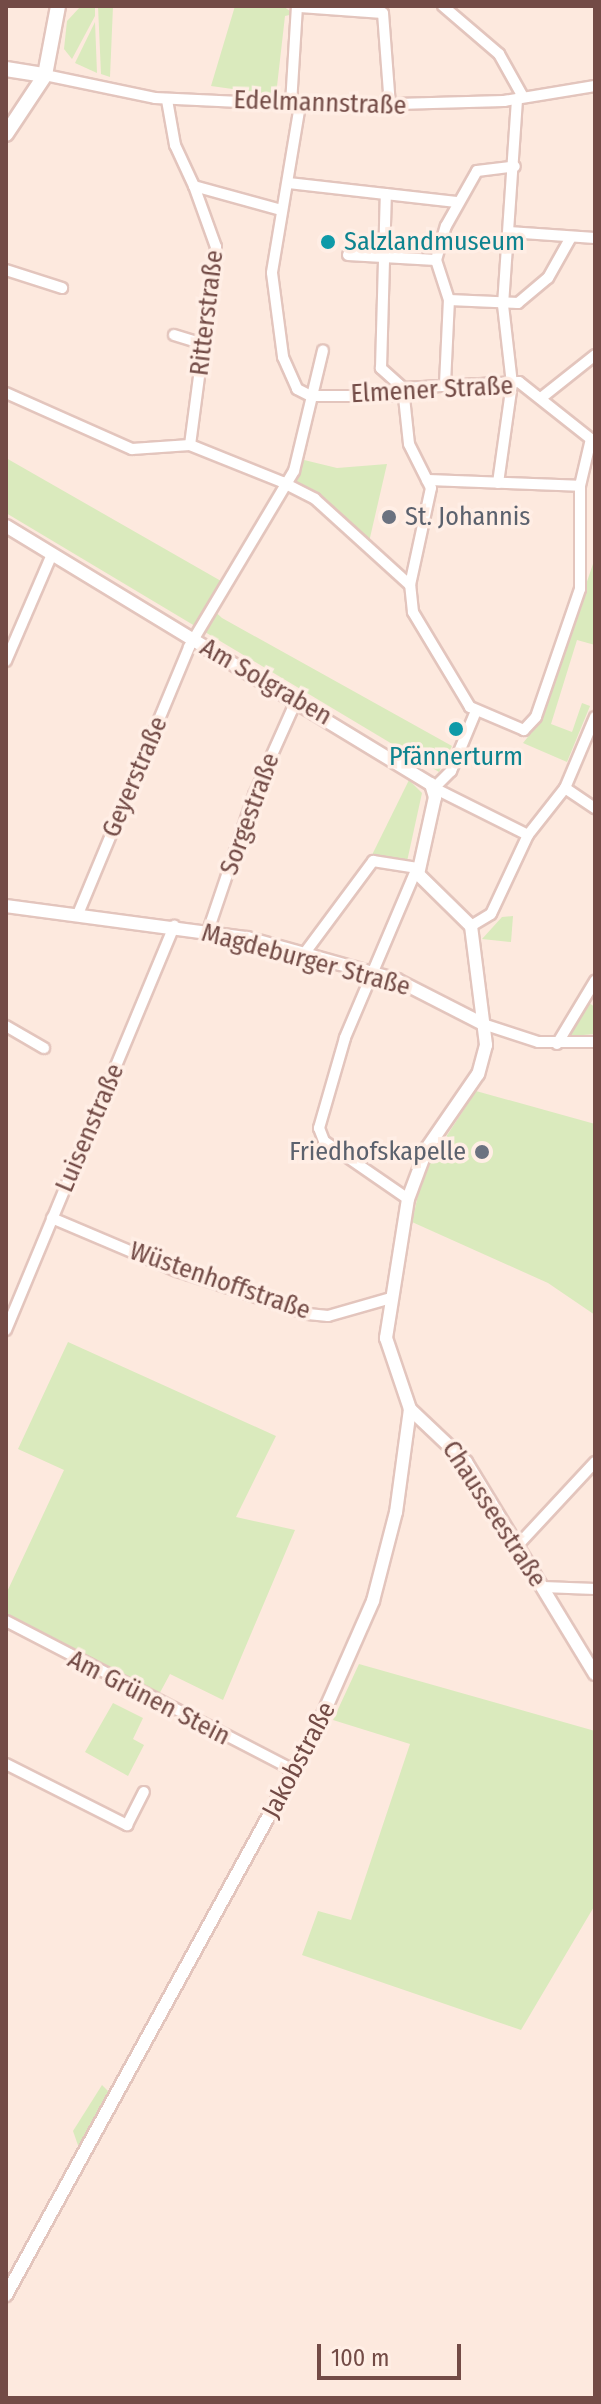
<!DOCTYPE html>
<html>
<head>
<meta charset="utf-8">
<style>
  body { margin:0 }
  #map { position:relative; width:601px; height:2404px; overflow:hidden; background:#fde9de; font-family:"Fira Sans Condensed",sans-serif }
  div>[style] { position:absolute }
  .green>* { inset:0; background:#daeabd }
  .roads { filter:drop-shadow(2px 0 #e3c5bd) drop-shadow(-2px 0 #e3c5bd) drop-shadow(0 2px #e3c5bd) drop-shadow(0 -2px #e3c5bd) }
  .minor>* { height:10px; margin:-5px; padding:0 5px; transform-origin:5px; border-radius:5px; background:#fff }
  .tertiary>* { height:12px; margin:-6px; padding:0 6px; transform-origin:6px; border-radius:6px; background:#fff }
  .secondary>* { height:14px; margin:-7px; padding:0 7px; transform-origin:7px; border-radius:7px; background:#fff }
  .dots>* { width:22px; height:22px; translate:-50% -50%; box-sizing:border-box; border:4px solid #ffeee5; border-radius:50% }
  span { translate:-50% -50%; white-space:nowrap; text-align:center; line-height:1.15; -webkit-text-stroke:7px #ffeee5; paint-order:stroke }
  .street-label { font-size:26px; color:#734b46 }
  .culture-label { font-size:26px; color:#0d838f }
  .left { translate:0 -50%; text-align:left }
  .worship-label { font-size:26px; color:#5b616d }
  .right { translate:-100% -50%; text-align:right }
  .frame { position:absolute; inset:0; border:8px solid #734b46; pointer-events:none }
  .scale { position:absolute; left:317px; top:2344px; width:144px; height:36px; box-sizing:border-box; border:4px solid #734b46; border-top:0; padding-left:10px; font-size:24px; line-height:28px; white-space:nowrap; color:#734b46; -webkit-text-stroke:6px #ffeee5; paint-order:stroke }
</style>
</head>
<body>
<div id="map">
  <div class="green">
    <div style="clip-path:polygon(81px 6px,95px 6px,95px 16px,72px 59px,64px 49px,67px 21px)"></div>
    <div style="clip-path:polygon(98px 6px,113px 6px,110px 77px,101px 74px)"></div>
    <div style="clip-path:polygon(235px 6px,283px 6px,294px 14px,285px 16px,276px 95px,211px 86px)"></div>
    <div style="clip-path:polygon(95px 22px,97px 73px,75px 63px)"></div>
    <div style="clip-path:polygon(6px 458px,221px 581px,209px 606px,222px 618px,452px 746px,439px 772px,6px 513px)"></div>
    <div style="clip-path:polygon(300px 459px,337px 468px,387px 464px,369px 542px,289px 480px)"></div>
    <div style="clip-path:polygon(595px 558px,595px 645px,577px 640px,551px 724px,572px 732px,582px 703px,590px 706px,567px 762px,523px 743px,539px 723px)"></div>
    <div style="clip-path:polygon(409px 780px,422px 793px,406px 866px,370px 859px)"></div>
    <div style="clip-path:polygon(513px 916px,511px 942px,482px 939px,502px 917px)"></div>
    <div style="clip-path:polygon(586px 1001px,595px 1007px,595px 1034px,560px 1037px)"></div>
    <div style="clip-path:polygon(476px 1091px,595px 1124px,595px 1315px,548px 1283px,412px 1222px,423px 1172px)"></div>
    <div style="clip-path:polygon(68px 1342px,276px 1436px,236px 1517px,295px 1530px,223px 1700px,170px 1674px,156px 1700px,6px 1618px,6px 1594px,64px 1470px,18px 1449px)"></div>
    <div style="clip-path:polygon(359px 1664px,595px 1731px,595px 1905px,521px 2030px,302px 1955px,318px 1911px,351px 1920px,410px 1744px,333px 1720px)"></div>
    <div style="clip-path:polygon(113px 1703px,143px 1718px,133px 1739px,144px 1745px,128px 1776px,85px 1752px)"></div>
    <div style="clip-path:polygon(102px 2085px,110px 2093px,79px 2148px,73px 2131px)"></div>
  </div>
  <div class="roads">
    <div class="minor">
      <div style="left:443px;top:6px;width:74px;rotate:40.6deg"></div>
      <div style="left:499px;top:54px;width:49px;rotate:60.8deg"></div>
      <div style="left:300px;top:7px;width:83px;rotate:4.1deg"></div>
      <div style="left:383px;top:13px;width:94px;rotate:85.7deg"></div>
      <div style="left:45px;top:75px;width:112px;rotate:11.8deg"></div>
      <div style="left:155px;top:98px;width:170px;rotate:2.7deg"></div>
      <div style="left:325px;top:106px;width:179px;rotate:-1.6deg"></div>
      <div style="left:504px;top:101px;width:92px;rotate:-9.4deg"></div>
      <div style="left:167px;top:100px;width:46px;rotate:79.9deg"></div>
      <div style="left:175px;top:145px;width:45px;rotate:65.1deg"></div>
      <div style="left:194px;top:186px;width:90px;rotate:15.4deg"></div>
      <div style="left:291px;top:104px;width:98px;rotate:-86.5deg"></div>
      <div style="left:300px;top:105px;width:170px;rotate:99.5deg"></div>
      <div style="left:272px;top:273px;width:85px;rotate:82.5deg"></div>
      <div style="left:283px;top:357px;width:35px;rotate:66deg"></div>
      <div style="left:297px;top:389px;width:16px;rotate:27deg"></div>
      <div style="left:311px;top:396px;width:81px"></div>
      <div style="left:392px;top:396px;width:14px;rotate:-36deg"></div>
      <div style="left:403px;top:388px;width:116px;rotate:-3deg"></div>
      <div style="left:519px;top:382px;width:92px;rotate:38.4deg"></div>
      <div style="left:591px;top:439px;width:48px;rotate:103.2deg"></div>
      <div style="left:580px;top:486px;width:103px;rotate:90deg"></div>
      <div style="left:580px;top:589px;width:135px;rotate:109deg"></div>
      <div style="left:536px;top:717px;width:18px;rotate:133deg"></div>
      <div style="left:524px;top:730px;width:59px;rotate:-156.9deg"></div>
      <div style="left:470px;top:707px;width:111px;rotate:-121deg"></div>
      <div style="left:413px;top:612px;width:27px;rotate:-96deg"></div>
      <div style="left:410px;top:585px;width:99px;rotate:-77.8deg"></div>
      <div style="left:431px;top:488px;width:49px;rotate:-116.6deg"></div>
      <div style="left:409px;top:444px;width:56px;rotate:-96.1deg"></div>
      <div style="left:403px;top:388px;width:30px;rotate:-138deg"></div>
      <div style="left:381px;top:368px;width:174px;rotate:-88.4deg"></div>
      <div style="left:289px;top:183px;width:168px;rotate:6.5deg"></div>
      <div style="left:509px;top:232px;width:86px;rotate:4deg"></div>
      <div style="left:348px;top:255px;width:88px;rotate:3.3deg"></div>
      <div style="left:6px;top:270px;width:59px;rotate:17.8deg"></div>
      <div style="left:449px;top:300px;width:69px;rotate:2.5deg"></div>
      <div style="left:518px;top:303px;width:39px;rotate:-40deg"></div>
      <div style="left:548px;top:278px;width:45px;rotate:-60.6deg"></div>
      <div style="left:174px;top:335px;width:30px;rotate:17deg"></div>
      <div style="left:445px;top:384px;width:84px;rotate:-87.3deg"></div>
      <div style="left:449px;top:300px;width:42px;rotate:-108deg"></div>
      <div style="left:436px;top:260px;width:35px;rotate:-74deg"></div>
      <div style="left:446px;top:226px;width:63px;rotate:-60.6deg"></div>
      <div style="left:477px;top:171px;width:38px;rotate:-7deg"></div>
      <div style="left:6px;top:393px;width:138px;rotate:24deg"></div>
      <div style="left:132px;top:449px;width:58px;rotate:-3.9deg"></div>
      <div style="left:190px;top:445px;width:99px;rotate:21.9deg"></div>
      <div style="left:282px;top:482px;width:37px;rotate:27deg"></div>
      <div style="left:315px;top:499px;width:128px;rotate:42.2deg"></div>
      <div style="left:541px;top:398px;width:69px;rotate:-38.5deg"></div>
      <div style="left:190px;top:445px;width:200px;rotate:-82.5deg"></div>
      <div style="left:216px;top:247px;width:65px;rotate:-109.8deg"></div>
      <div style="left:427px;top:480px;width:153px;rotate:2.2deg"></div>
      <div style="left:498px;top:483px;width:100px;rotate:-82deg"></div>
      <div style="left:512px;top:384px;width:80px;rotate:-96.5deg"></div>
      <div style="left:503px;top:305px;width:206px;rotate:-86.1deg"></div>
      <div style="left:6px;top:661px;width:116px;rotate:-66.7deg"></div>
      <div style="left:476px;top:711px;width:65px;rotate:112.6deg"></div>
      <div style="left:451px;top:771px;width:24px;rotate:135deg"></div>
      <div style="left:434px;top:788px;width:105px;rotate:26.6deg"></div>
      <div style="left:565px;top:788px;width:36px;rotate:34deg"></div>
      <div style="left:78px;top:914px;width:289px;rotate:-67.4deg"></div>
      <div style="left:189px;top:647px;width:205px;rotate:-59.2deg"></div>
      <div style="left:294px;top:471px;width:124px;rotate:-76.5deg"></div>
      <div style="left:471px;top:926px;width:23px;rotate:-31deg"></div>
      <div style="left:491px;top:914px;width:87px;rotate:-64.9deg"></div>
      <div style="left:528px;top:835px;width:60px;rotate:-51.8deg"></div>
      <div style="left:565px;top:788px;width:77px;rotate:-67.1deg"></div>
      <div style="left:208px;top:931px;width:144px;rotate:-71.3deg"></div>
      <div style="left:254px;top:795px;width:105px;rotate:-65.9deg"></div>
      <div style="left:304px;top:954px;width:116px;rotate:-53.4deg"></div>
      <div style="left:373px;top:861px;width:45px;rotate:9deg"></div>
      <div style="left:417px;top:868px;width:185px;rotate:113deg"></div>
      <div style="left:345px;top:1038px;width:94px;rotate:106.1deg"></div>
      <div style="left:319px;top:1128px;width:14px;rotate:69deg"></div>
      <div style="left:324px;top:1141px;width:102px;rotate:34.6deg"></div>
      <div style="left:483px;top:1024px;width:58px;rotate:18.1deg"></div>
      <div style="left:538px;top:1042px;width:57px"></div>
      <div style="left:6px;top:1026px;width:44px;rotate:30.1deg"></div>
      <div style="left:557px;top:1044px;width:74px;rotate:-58.9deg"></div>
      <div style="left:52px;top:1218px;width:136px;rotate:23deg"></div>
      <div style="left:177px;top:1271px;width:138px;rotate:18.2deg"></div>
      <div style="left:308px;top:1314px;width:20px;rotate:6deg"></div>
      <div style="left:328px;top:1316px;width:66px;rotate:-15.9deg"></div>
      <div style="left:6px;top:1330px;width:438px;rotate:-67.4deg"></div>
      <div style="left:517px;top:1546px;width:115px;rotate:-47.1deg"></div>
      <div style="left:543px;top:1587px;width:52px;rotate:2.2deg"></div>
      <div style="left:6px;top:1621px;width:324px;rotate:27.4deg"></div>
      <div style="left:6px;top:1764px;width:136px;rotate:26.8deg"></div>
      <div style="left:127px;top:1825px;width:37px;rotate:-63deg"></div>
    </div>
    <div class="tertiary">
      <div style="left:6px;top:526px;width:497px;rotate:31.3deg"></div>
      <div style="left:431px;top:784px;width:14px;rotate:73deg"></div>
      <div style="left:435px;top:797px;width:79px;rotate:102.4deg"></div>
      <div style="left:418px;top:874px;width:74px;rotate:44.5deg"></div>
      <div style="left:471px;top:926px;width:120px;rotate:82.8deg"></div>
      <div style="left:486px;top:1045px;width:30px;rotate:105deg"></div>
      <div style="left:478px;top:1074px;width:90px;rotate:124.6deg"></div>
      <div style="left:427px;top:1148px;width:54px;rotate:110.4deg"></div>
      <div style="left:408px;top:1199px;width:141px;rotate:99deg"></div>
      <div style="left:386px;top:1338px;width:75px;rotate:71.3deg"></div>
      <div style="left:410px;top:1409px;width:104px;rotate:97.7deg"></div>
      <div style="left:396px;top:1512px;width:92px;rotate:104.5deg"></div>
      <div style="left:373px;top:1601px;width:139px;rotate:113.8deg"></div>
      <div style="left:317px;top:1728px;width:647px;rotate:118.74deg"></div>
      <div style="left:6px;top:906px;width:243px;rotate:7.6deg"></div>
      <div style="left:247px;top:938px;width:156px;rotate:15.6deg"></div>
      <div style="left:397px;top:980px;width:97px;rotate:27.1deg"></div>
      <div style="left:410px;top:1409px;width:77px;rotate:43.4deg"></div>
      <div style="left:466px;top:1462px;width:248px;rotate:58.7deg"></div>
    </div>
    <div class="secondary">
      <div style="left:6px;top:69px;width:39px;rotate:9deg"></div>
      <div style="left:6px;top:134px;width:71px;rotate:-56.5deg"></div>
      <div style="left:45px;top:75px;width:70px;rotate:-79.3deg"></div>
    </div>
  </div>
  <div class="dots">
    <div style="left:328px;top:242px;background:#0f9aa8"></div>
    <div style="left:389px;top:517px;background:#6b7280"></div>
    <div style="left:456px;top:729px;background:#0f9aa8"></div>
    <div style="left:482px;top:1152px;background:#6b7280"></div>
  </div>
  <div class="street-label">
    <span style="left:320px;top:103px;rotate:2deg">Edelmannstraße</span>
    <span style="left:207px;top:313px;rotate:-83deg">Ritterstraße</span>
    <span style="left:432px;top:390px;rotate:-3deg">Elmener Straße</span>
    <span style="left:266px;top:682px;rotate:30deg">Am Solgraben</span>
    <span style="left:135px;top:777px;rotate:-67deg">Geyerstraße</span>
    <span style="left:250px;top:814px;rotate:-70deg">Sorgestraße</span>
    <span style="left:306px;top:960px;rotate:15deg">Magdeburger Straße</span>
    <span style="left:90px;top:1128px;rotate:-67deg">Luisenstraße</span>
    <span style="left:220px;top:1281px;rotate:19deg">Wüstenhoffstraße</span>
    <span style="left:494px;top:1514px;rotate:57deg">Chausseestraße</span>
    <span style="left:149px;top:1698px;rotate:27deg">Am Grünen Stein</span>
    <span style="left:299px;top:1760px;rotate:-62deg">Jakobstraße</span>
  </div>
  <div class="culture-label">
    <span class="left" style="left:344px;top:242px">Salzlandmuseum</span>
    <span style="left:456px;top:757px">Pfännerturm</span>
  </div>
  <div class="worship-label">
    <span class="left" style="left:405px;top:517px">St. Johannis</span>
    <span class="right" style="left:466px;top:1152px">Friedhofskapelle</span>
  </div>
  <div class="frame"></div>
  <div class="scale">100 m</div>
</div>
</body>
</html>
